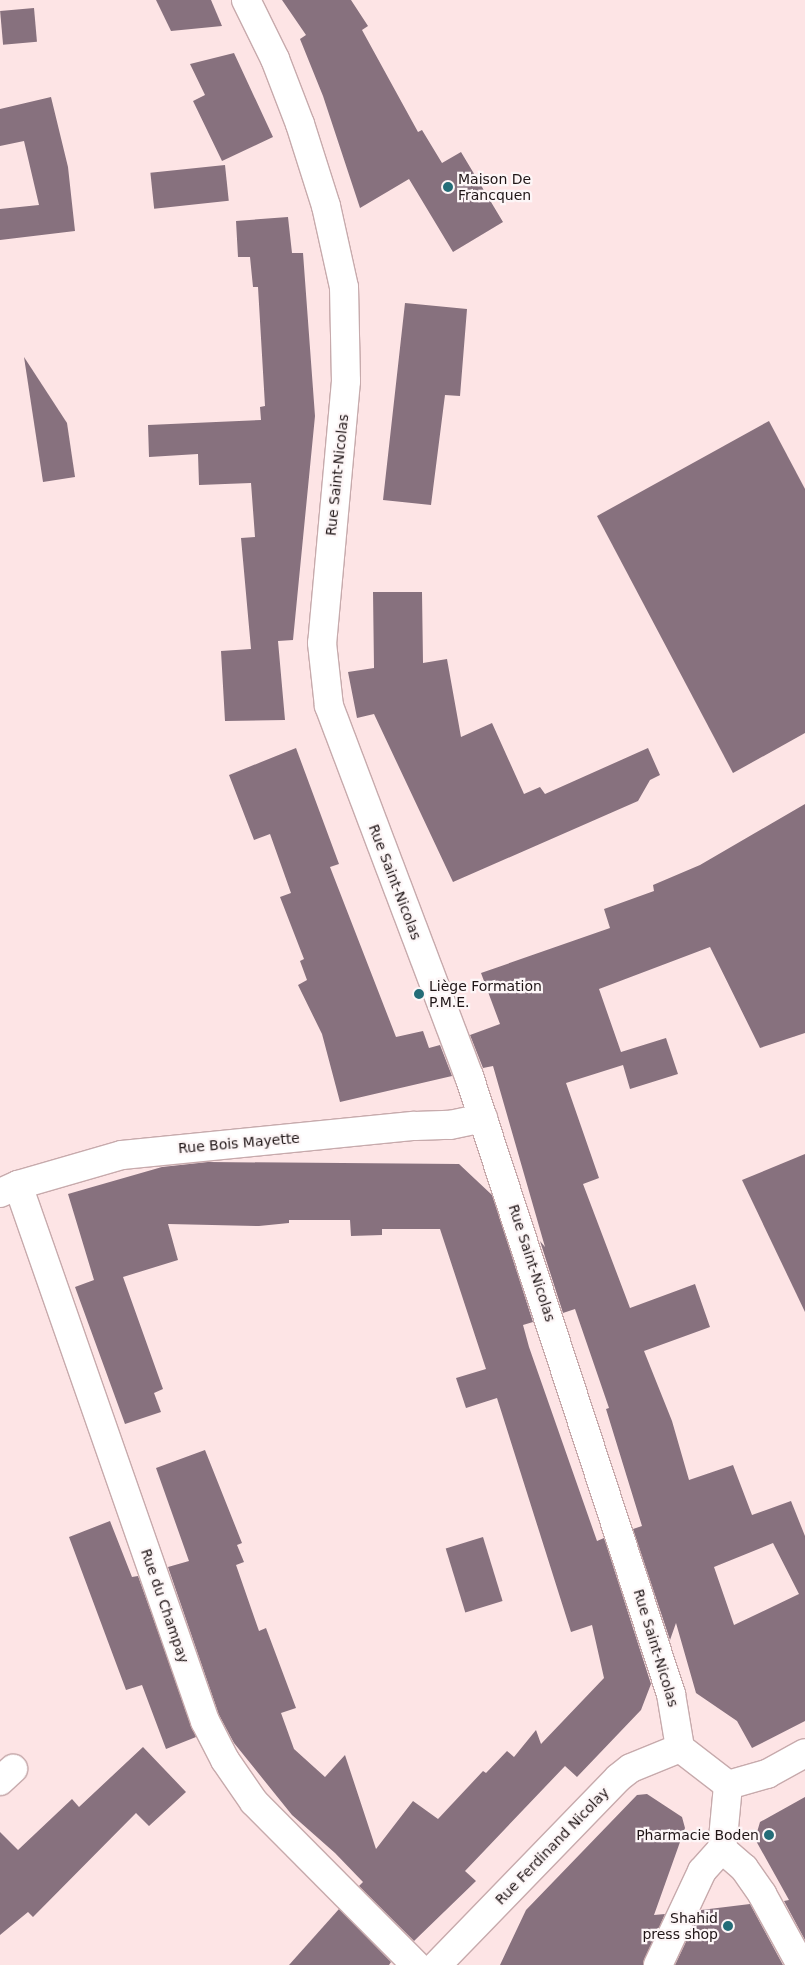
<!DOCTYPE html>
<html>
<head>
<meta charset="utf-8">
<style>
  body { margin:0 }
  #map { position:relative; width:805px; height:1965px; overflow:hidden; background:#fde4e5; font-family:"DejaVu Sans",sans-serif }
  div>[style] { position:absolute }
  .building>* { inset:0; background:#87717e; transform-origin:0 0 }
  .roads { filter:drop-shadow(1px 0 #c7aaac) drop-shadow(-1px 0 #c7aaac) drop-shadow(0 1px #c7aaac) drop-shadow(0 -1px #c7aaac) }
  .minor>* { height:28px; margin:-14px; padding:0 14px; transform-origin:14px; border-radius:14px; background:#fff }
  .tertiary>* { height:28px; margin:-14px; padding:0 14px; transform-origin:14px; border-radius:14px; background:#fff }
  .dots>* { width:14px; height:14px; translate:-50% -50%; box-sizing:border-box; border:2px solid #fdf6f7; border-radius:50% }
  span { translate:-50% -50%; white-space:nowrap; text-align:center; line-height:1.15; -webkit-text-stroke:4.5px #fdf6f7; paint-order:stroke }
  .poi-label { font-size:14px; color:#1f1516 }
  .left { translate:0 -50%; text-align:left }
  .right { translate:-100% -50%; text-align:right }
  .street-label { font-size:14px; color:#1f1516 }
</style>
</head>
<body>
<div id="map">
  <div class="building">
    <div style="clip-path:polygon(156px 0,211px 0,222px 26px,171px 31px)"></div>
    <div style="clip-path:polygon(282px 0,351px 0,368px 26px,362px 30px,418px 132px,422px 130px,442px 163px,461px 152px,503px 222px,453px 252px,409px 179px,360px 208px,323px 96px,300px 39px,306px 35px)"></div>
    <div style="left:34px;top:8px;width:34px;height:34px;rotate:85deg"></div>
    <div style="clip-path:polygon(234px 53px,273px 137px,222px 161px,193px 101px,205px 95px,190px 64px)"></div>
    <div style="clip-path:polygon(51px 97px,68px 167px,75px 231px,0 240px,0 209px,39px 205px,24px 141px,0 146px,0 109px)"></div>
    <div style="left:225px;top:165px;width:36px;height:75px;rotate:84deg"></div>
    <div style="clip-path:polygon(288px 217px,292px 253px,303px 253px,315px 416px,293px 640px,278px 641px,285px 720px,225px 721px,221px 651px,251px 649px,241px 538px,255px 537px,251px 483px,199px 485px,198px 454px,149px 457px,148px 425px,261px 420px,260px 407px,265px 406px,258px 287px,253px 287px,250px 257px,238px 257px,236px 221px)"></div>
    <div style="clip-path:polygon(405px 303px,467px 309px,460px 396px,445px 395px,431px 505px,383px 500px)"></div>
    <div style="clip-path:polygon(24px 357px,67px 423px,75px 477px,43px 482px)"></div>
    <div style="clip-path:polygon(769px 421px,805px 489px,805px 733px,733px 773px,597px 516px)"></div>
    <div style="clip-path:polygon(373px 592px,422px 592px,423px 663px,447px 659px,461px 737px,492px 723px,524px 794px,540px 787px,545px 794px,648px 748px,660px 775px,650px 780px,638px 801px,453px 882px,374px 714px,357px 718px,348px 672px,374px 668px)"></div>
    <div style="clip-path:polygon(296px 748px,339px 864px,330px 867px,396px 1037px,423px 1031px,429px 1048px,440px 1045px,452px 1076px,340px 1102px,322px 1034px,298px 985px,307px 980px,300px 961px,304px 959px,280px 897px,291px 893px,270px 834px,254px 840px,229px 775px)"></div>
    <div style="clip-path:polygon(evenodd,805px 804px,805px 1033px,760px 1048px,710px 947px,599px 989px,621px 1052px,666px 1038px,678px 1074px,630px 1089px,623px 1065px,566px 1083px,599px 1178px,583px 1184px,630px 1308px,695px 1284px,710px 1327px,644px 1351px,672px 1421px,689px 1480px,733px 1465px,752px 1515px,791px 1501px,805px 1536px,805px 1721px,752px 1748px,737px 1721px,696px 1693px,676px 1623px,670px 1640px,633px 1529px,642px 1526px,606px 1409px,609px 1408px,575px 1309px,563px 1313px,540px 1241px,545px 1247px,493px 1066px,483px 1068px,470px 1035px,500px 1024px,481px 973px,610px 928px,604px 909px,654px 891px,653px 885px,700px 865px,805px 804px,773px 1543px,799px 1594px,734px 1625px,714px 1567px,773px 1543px)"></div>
    <div style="clip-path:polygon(805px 1154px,805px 1312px,742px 1180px)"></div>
    <div style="clip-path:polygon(208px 1162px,459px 1164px,492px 1195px,533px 1322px,523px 1325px,529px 1347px,597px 1541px,604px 1538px,651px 1684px,641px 1710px,577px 1777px,565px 1766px,465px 1871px,476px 1881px,414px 1941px,359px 1886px,363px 1882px,335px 1853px,292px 1815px,234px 1743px,219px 1715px,168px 1567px,189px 1561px,156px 1468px,205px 1450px,242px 1543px,237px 1545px,244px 1562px,236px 1565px,259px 1631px,266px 1628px,296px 1708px,281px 1713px,294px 1749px,325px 1777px,345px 1755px,376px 1849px,413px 1801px,438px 1819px,483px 1771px,486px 1773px,507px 1751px,514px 1757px,536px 1730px,541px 1744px,604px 1678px,592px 1625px,571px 1632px,497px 1398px,466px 1408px,456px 1378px,486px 1369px,440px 1229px,382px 1229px,382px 1235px,351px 1236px,350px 1220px,289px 1220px,289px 1223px,259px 1226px,168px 1224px,178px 1260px,123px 1277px,163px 1389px,154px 1393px,161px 1412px,125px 1424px,75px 1287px,94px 1280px,68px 1194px,162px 1167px)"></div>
    <div style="clip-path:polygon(110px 1521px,132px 1577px,138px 1576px,196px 1737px,166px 1749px,142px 1685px,126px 1690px,69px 1537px)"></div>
    <div style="left:483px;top:1537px;width:67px;height:39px;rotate:73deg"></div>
    <div style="clip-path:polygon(143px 1747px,186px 1792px,149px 1826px,136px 1813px,33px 1917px,28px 1912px,0 1935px,0 1832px,18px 1850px,72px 1799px,79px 1807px)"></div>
    <div style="clip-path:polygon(647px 1794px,682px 1817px,685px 1828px,654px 1915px,665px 1914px,643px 1965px,500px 1965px,526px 1910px,637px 1795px)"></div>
    <div style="clip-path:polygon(805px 1797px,805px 1940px,784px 1901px,789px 1900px,755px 1839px,760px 1822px)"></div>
    <div style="clip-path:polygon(750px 1904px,783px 1965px,675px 1965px,701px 1910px)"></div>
    <div style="clip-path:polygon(339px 1909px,391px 1962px,389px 1965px,289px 1965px)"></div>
  </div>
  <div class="roads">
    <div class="minor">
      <div style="left:18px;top:1185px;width:568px;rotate:70.77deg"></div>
      <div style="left:205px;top:1721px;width:44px;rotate:62.9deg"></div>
      <div style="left:225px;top:1760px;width:51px;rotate:55.4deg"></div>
      <div style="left:254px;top:1802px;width:230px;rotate:45.2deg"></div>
      <div style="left:0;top:1193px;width:20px;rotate:-24deg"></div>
      <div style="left:18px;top:1185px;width:108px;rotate:-16.1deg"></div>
      <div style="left:122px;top:1155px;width:294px;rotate:-5.7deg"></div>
      <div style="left:415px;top:1126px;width:35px;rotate:-2deg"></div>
      <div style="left:450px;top:1125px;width:34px;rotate:-12deg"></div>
      <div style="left:0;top:1781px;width:18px;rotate:-43deg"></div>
      <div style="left:722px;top:1849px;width:29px;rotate:41deg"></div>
      <div style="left:744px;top:1868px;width:32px;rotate:55deg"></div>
      <div style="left:762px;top:1894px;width:81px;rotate:61.2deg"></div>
      <div style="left:658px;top:1965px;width:104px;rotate:-64.9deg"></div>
      <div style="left:702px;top:1871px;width:30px;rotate:-48deg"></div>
      <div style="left:722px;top:1849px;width:64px;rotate:-84.6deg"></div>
    </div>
    <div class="tertiary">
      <div style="left:246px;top:0;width:66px;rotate:63.8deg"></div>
      <div style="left:275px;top:59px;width:70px;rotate:69deg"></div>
      <div style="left:300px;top:124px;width:86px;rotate:72.4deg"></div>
      <div style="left:326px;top:206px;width:83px;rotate:77.5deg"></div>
      <div style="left:344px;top:287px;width:94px;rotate:88.8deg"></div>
      <div style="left:346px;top:381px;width:263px;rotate:95.2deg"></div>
      <div style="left:322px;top:643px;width:63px;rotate:83.7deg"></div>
      <div style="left:329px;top:706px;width:396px;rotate:69.3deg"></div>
      <div style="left:469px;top:1076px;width:650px;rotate:71.9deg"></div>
      <div style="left:671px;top:1694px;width:55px;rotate:80.5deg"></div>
      <div style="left:680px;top:1748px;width:61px;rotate:37.6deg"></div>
      <div style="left:728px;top:1785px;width:41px;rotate:-15.8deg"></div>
      <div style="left:767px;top:1774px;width:43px;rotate:-28.9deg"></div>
      <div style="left:437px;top:1965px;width:260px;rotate:-45.9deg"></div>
      <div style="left:618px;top:1778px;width:16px;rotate:-38deg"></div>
      <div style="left:631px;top:1768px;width:53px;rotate:-22.2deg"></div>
    </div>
  </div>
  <div class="dots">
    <div style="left:448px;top:187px;background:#246d78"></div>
    <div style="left:419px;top:994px;background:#246d78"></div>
    <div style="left:769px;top:1835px;background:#246d78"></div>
    <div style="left:728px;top:1926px;background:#246d78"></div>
  </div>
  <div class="poi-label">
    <span class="left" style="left:458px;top:187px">Maison De<br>Francquen</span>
    <span class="left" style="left:429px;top:994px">Liège Formation<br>P.M.E.</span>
    <span class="right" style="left:759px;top:1835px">Pharmacie Boden</span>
    <span class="right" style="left:718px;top:1926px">Shahid<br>press shop</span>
  </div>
  <div class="street-label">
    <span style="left:337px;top:475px;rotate:-84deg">Rue Saint-Nicolas</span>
    <span style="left:395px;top:882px;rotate:69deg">Rue Saint-Nicolas</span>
    <span style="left:239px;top:1143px;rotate:-5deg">Rue Bois Mayette</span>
    <span style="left:532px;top:1263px;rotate:72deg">Rue Saint-Nicolas</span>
    <span style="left:165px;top:1606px;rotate:71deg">Rue du Champay</span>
    <span style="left:656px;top:1648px;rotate:73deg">Rue Saint-Nicolas</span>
    <span style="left:552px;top:1846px;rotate:-46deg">Rue Ferdinand Nicolay</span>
  </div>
</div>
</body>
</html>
